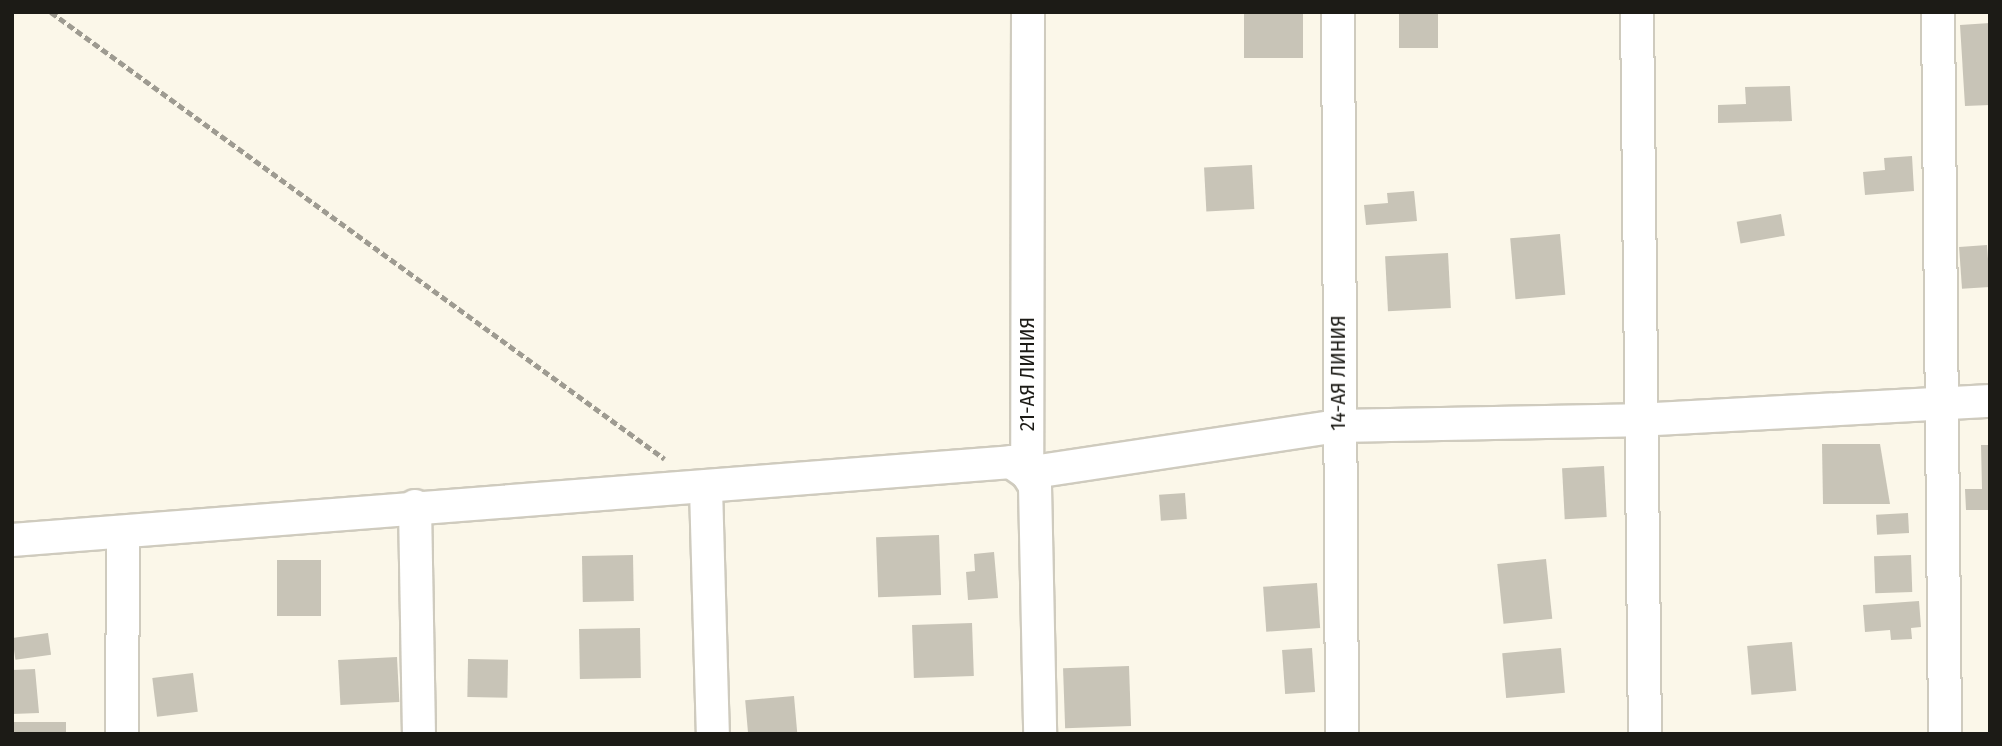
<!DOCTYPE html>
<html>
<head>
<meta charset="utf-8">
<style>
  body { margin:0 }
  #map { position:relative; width:2002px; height:746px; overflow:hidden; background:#fbf7e9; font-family:"Fira Sans Condensed",sans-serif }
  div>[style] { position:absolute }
  .building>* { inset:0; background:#c8c4b7; transform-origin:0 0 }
  .path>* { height:4.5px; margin-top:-2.25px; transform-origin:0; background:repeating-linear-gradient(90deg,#9e9b91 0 7px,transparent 0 10.5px) }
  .roads { filter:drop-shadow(2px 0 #cfcbbe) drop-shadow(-2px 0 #cfcbbe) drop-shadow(0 2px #cfcbbe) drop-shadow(0 -2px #cfcbbe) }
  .minor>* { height:32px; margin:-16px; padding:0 16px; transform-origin:16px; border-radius:16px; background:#fff }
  span { translate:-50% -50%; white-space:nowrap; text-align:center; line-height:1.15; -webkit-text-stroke:5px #fff; paint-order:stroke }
  .street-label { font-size:21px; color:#1c1b16 }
  .frame { position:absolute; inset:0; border:14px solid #1c1b16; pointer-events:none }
</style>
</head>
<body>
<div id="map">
  <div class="building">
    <div style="left:1244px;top:12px;width:59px;height:46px"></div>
    <div style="left:1399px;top:12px;width:39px;height:36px"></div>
    <div style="clip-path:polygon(1990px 23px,1990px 105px,1965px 106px,1960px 25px)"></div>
    <div style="clip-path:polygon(1790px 86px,1792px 121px,1718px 123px,1718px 105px,1746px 104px,1745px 87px)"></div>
    <div style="clip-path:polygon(1912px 156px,1914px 191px,1865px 195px,1863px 172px,1885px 170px,1884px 158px)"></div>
    <div style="left:1252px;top:165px;width:44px;height:48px;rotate:87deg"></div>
    <div style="clip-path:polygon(1414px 191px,1417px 221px,1366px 225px,1364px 205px,1388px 203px,1387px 193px)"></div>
    <div style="left:1781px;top:214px;width:22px;height:45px;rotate:80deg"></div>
    <div style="left:1560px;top:234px;width:61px;height:50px;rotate:85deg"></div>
    <div style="left:1987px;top:245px;width:42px;height:28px;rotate:86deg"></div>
    <div style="left:1448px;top:253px;width:55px;height:63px;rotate:87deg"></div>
    <div style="clip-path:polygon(1822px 444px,1880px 444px,1890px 504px,1823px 504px)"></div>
    <div style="clip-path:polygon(1981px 445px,1990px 445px,1990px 510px,1966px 510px,1965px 489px,1982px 489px)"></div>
    <div style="left:1604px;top:466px;width:51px;height:42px;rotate:87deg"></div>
    <div style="left:1185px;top:493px;width:26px;height:26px;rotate:86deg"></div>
    <div style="left:1908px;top:513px;width:20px;height:32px;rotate:87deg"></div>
    <div style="left:939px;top:535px;width:60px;height:63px;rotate:88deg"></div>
    <div style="clip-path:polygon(994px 552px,998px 598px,968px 600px,966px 572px,975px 571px,974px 554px)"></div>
    <div style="left:633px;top:555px;width:46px;height:51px;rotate:89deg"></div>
    <div style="left:1911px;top:555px;width:37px;height:37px;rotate:88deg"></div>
    <div style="left:1546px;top:559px;width:60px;height:49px;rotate:84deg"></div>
    <div style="left:277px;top:560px;width:44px;height:56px"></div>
    <div style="left:1317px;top:583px;width:45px;height:54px;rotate:86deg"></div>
    <div style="clip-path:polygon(1919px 601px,1921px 627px,1911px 628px,1912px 639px,1891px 640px,1890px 630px,1865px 632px,1863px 605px)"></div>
    <div style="left:972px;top:623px;width:53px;height:60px;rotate:88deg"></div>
    <div style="left:640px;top:628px;width:50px;height:61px;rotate:89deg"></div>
    <div style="left:48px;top:633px;width:22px;height:36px;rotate:82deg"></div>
    <div style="left:1792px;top:642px;width:49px;height:45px;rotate:85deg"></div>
    <div style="left:1312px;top:648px;width:44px;height:30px;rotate:86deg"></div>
    <div style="left:1561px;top:648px;width:45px;height:59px;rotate:85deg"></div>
    <div style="left:397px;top:657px;width:45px;height:59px;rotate:87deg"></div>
    <div style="left:468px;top:659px;width:40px;height:38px;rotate:1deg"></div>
    <div style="left:1129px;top:666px;width:60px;height:66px;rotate:88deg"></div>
    <div style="clip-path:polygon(35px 669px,39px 713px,12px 714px,12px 670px)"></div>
    <div style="left:193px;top:673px;width:39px;height:41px;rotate:83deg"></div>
    <div style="left:794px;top:696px;width:38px;height:49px;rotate:85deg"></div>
    <div style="left:66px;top:722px;width:12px;height:52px;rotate:90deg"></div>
  </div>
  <div class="path">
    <div style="left:51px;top:12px;width:759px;rotate:36.06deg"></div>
  </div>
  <div class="roads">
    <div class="minor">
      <div style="left:1028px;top:12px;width:461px;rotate:90.1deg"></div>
      <div style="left:1027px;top:473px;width:15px;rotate:58deg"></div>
      <div style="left:1035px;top:486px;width:248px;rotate:88.8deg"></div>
      <div style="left:1338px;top:12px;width:722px;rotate:89.68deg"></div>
      <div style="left:1637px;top:12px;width:722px;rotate:89.37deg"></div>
      <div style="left:1938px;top:12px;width:722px;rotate:89.44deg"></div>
      <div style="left:706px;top:488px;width:246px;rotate:88.4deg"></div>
      <div style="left:415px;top:506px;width:228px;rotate:89deg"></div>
      <div style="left:12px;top:540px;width:1002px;rotate:-4.46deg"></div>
      <div style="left:1011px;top:462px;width:19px;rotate:35deg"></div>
      <div style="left:1027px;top:473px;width:315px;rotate:-8.6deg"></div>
      <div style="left:1338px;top:426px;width:299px;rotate:-1.1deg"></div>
      <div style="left:1637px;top:420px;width:354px;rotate:-3.1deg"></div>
      <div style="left:122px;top:734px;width:202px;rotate:-89.7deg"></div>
    </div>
  </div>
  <div class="street-label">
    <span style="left:1338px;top:373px;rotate:-90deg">14-АЯ ЛИНИЯ</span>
    <span style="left:1027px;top:374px;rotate:-90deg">21-АЯ ЛИНИЯ</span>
  </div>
  <div class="frame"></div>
</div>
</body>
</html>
